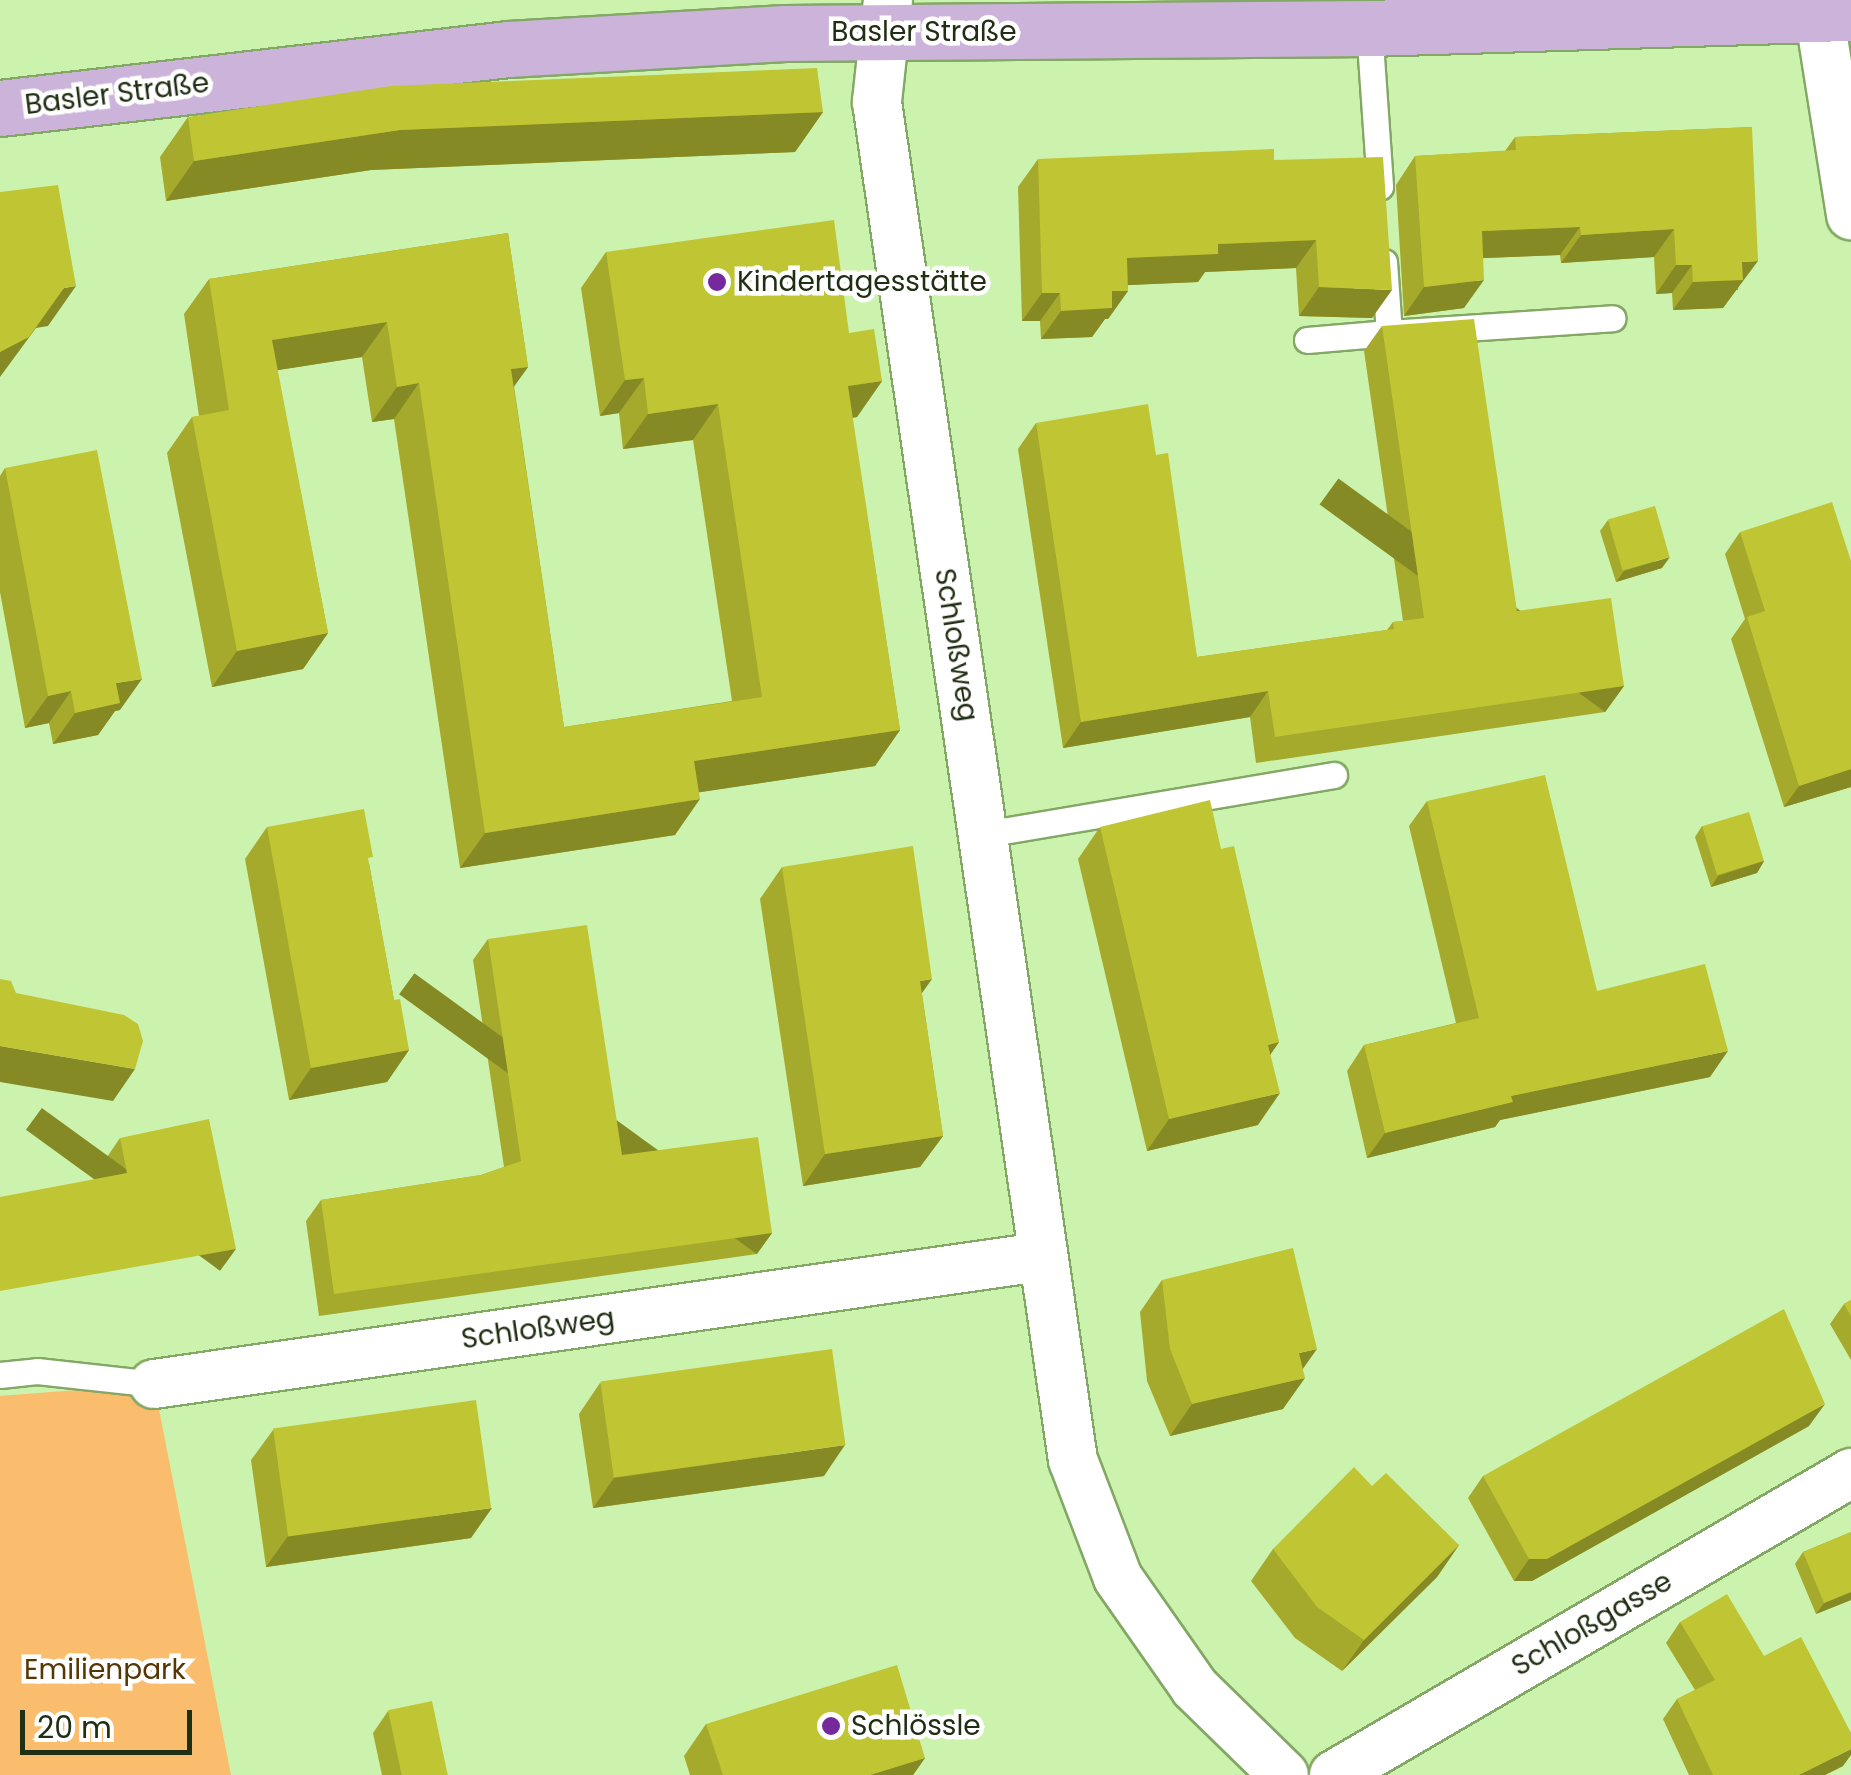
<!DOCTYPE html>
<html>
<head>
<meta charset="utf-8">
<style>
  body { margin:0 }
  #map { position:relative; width:1851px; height:1775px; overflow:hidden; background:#ccf3ad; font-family:Poppins,sans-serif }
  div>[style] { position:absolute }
  .green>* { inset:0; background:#fabc6d }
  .roads { filter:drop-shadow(2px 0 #83a764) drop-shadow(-2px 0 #83a764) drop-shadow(0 2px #83a764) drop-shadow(0 -2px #83a764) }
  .service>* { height:25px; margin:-12.5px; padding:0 12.5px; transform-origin:12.5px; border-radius:12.5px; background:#fff }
  .minor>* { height:48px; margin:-24px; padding:0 24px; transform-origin:24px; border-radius:24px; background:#fff }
  .primary>* { height:55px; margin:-27.5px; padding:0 27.5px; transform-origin:27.5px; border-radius:27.5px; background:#cbb3da }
  .wall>* { inset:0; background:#a5a92c }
  .shaded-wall>* { inset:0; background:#868a24; transform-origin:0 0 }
  .building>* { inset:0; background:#c0c533; transform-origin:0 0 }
  .dots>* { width:28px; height:28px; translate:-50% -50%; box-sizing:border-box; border:5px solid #fff; border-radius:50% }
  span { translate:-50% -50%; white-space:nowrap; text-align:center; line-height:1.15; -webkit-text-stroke:9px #fff; paint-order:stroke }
  .street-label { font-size:28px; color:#202e13 }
  .poi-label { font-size:28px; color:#202e13 }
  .left { translate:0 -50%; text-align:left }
  .park-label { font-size:28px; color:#563603 }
  .scale { position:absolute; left:20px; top:1710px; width:172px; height:45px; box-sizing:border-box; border:5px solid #202e13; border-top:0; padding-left:12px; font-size:30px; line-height:35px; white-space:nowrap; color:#202e13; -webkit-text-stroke:8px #fff; paint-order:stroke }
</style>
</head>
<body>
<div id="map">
  <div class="green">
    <div style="clip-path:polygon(154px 1384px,231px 1775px,0 1775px,0 1396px)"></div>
  </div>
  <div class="roads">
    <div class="service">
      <div style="left:1369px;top:28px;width:159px;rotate:86deg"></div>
      <div style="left:1384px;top:262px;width:71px;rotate:86deg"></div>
      <div style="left:1389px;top:333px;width:224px;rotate:-3.8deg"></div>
      <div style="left:1307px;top:340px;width:82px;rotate:-4.9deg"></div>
      <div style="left:985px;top:834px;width:354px;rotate:-9.6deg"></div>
      <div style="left:0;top:1375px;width:37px;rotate:-6deg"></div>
      <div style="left:37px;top:1371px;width:118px;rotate:6.3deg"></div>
    </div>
    <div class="minor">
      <div style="left:888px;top:0;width:103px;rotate:96.2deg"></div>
      <div style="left:877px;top:102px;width:1372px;rotate:81.79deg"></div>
      <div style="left:1073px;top:1460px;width:126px;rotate:69.1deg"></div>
      <div style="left:1118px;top:1578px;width:134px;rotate:55deg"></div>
      <div style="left:1195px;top:1688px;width:124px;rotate:44.3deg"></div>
      <div style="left:1817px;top:0;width:218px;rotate:81deg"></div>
      <div style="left:154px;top:1384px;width:895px;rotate:-8.16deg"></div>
      <div style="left:1334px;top:1775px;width:599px;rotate:-30.29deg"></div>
    </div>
    <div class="primary">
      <div style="left:0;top:108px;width:511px;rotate:-6.62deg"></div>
      <div style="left:508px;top:49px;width:277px;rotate:-3.3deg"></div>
      <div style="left:785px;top:33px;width:584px;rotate:-0.49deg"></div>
      <div style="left:1369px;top:28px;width:482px;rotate:-1.8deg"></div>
    </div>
  </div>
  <div class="wall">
    <div style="clip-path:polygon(823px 112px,795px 152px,371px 170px,166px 201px,160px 157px,188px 117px)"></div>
    <div style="clip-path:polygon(1752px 127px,1738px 290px,1736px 290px,1723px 308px,1673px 310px,1672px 293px,1656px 294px,1654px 257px,1561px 263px,1560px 255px,1483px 258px,1464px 308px,1404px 316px,1396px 185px,1415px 156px,1505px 151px,1515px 137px)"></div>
    <div style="clip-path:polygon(1038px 159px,1274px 160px,1372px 318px,1299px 316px,1296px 268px,1205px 272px,1198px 282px,1128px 285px,1128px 291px,1108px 319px,1105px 319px,1092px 337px,1041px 339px,1040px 321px,1022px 321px,1018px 187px)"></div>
    <div style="clip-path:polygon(508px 233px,528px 367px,514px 386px,564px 727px,732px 701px,693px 440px,623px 449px,619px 413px,600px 416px,581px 288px,606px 252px,849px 333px,882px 381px,857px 417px,852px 418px,900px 730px,875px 766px,699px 792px,675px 835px,460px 868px,394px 419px,372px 422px,362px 357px,277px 370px,328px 633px,303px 669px,212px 687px,167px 453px,192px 417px,199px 416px,184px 314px,209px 279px)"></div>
    <div style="clip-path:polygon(1382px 326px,1517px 611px,1624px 686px,1605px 712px,1256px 763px,1250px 717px,1063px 748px,1018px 449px,1036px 423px,1156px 455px,1197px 657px,1387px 630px,1393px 622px,1403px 621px,1364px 351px)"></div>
    <div style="clip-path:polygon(5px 468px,120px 710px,115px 711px,98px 735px,53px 744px,49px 723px,25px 728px,0 592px,0 476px)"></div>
    <div style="clip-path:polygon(1608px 520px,1662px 568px,1616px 582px,1600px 531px)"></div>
    <div style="clip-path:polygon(1740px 532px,1851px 561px,1851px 787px,1784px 807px,1731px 639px,1745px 619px,1725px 554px)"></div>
    <div style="clip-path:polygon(1427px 801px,1597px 991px,1710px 1077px,1500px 1120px,1495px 1127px,1367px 1158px,1347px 1071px,1364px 1045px,1456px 1023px,1409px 826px)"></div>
    <div style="clip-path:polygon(1702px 826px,1764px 861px,1757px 873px,1711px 887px,1695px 837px)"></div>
    <div style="clip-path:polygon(267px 827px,369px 863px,394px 1000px,409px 1050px,387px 1082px,289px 1100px,245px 859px)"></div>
    <div style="clip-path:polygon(1100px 827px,1221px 849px,1279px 1042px,1270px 1055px,1258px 1125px,1147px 1151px,1078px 859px)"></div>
    <div style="clip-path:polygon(782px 867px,922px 994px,943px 1136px,920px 1167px,803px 1186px,760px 899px)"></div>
    <div style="clip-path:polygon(488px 939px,622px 1155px,772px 1233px,757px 1254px,319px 1316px,306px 1221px,321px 1200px,481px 1175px,504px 1167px,473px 960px)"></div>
    <div style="clip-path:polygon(120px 1138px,220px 1271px,108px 1177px,105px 1160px)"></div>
    <div style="clip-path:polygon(1162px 1280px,1303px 1369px,1283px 1409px,1170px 1436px,1147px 1381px,1140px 1312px)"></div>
    <div style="clip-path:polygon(1851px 1300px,1851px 1360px,1830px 1324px,1844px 1304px)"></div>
    <div style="clip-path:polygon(600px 1383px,824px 1476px,593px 1508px,579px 1414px)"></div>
    <div style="clip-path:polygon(1809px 1426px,1532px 1581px,1514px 1581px,1468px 1498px,1483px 1476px)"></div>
    <div style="clip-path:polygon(273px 1430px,471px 1538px,266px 1567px,251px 1460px)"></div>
    <div style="clip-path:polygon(1372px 1486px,1459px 1545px,1437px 1577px,1342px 1671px,1295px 1638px,1251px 1581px,1273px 1549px)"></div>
    <div style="clip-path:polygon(1851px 1532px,1851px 1600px,1816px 1614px,1795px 1564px,1803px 1552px)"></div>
    <div style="clip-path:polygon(1680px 1622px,1764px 1656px,1843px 1766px,1825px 1775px,1689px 1775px,1663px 1719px,1677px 1699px,1695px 1690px,1666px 1643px)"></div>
    <div style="clip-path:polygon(388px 1711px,448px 1775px,382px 1775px,373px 1733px)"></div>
    <div style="clip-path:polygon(706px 1724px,925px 1758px,913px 1775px,690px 1775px,684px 1756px)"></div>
  </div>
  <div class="shaded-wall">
    <div style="clip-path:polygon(823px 112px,795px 152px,371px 170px,166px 201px,194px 161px,400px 130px)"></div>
    <div style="clip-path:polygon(1580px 227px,1560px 255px,1462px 259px,1482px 231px)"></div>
    <div style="clip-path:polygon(1674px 229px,1654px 257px,1561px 263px,1581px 235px)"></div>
    <div style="clip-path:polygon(1316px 240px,1296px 268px,1205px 272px,1198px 282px,1107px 286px,1127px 258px,1218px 244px)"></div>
    <div style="clip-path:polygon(1758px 261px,1723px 308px,1673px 310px,1693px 282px,1742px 262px)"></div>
    <div style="clip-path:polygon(1676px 265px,1692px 265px,1672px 293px,1656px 294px)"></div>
    <div style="clip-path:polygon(1484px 280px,1464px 308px,1404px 316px,1424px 287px)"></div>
    <div style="clip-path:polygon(76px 286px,48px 326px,36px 328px,0 377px,0 352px,64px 288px)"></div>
    <div style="clip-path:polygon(1319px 287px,1392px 290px,1372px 318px,1299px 316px)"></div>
    <div style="clip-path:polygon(1112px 291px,1128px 291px,1108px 319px,1105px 319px,1092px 337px,1041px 339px,1061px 311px)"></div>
    <div style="clip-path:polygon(1042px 293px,1060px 293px,1040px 321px,1022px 321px)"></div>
    <div style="clip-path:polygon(387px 322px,362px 357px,247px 375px,272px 340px)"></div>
    <div style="clip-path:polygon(528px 367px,503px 402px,511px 369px)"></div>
    <div style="clip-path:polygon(644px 378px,619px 413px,600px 416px,625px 380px)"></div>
    <div style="clip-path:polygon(882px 381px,857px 417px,823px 422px,848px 386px)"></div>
    <div style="clip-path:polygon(419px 383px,394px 419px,372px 422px,397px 387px)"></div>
    <div style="clip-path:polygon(718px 404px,693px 440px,623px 449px,648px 414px)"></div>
    <div style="clip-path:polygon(1670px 557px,1662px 568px,1616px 582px,1624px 571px)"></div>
    <div style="clip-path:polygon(328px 633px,303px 669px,212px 687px,237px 651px)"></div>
    <div style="clip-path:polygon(142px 679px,120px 710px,115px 711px,98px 735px,53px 744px,75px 713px,116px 683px)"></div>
    <div style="left:1624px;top:686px;width:32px;height:353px;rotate:126deg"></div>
    <div style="clip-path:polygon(71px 691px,49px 723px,25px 728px,48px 696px)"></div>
    <div style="clip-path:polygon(1268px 691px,1250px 717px,1063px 748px,1081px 722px)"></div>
    <div style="clip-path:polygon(900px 730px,875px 766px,669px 797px,694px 761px)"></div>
    <div style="clip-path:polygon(1851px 769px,1851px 787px,1784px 807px,1799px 786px)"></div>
    <div style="clip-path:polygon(700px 799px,675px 835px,460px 868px,485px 833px)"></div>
    <div style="clip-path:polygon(1764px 861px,1757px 873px,1711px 887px,1718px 876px)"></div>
    <div style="clip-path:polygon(932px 979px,910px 1010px,920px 981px)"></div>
    <div style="clip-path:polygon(1279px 1042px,1257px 1074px,1268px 1045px)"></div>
    <div style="clip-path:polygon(0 1046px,135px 1069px,113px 1101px,0 1082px)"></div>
    <div style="clip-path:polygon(409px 1050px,387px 1082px,289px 1100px,311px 1068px)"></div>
    <div style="clip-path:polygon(1728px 1051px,1710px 1077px,1500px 1120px,1495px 1127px,1367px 1158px,1385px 1133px,1511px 1096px)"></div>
    <div style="clip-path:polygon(1280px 1093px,1258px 1125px,1147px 1151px,1169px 1119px)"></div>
    <div style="clip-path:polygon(943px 1136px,920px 1167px,803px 1186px,825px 1154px)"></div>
    <div style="left:772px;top:1233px;width:26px;height:442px;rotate:126deg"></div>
    <div style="left:236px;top:1249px;width:27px;height:240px;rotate:126deg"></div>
    <div style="clip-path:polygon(1317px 1349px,1295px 1380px,1305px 1378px,1283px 1409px,1170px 1436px,1192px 1404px,1299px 1353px)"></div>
    <div style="clip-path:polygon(1825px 1404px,1809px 1426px,1532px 1581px,1514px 1581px,1529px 1559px)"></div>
    <div style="clip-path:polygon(845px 1445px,824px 1476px,593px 1508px,614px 1478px)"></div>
    <div style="clip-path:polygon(492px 1508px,471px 1538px,266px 1567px,288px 1536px)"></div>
    <div style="clip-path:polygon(1459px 1545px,1437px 1577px,1342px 1671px,1364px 1640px)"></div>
    <div style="clip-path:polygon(1851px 1592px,1851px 1600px,1816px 1614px,1824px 1603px)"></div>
    <div style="clip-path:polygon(1851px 1749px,1851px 1755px,1843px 1766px,1825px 1775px,1799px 1775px)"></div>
    <div style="clip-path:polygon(925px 1758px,913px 1775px,870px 1775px)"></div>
  </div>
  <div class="building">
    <div style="clip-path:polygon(817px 68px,823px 112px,400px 130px,194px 161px,188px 117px,391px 86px)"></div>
    <div style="clip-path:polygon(1752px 127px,1758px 261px,1742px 262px,1743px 280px,1693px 282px,1692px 265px,1676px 265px,1674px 229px,1581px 235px,1580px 227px,1482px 231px,1484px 280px,1424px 287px,1415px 156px,1516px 150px,1515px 137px)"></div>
    <div style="clip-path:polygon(1274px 149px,1274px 160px,1383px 157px,1392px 290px,1319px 287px,1316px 240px,1218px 244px,1218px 254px,1127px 258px,1128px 291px,1112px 291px,1112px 308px,1061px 311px,1060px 293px,1042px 293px,1038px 159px)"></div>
    <div style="clip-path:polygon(58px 185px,76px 286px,64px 288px,29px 337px,0 352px,0 192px)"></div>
    <div style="clip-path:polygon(834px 220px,849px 333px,874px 329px,882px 381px,848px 386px,900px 730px,694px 761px,700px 799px,485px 833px,419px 383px,397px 387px,387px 322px,272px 340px,328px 633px,237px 651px,192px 417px,229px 410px,209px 279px,508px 233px,528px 367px,511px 369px,564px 727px,762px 697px,718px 404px,648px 414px,644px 378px,625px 380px,606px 252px)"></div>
    <div style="clip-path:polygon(1474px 319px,1517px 611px,1611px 598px,1624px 686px,1275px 737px,1268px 691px,1081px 722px,1036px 423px,1148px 404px,1156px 455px,1168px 453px,1197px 657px,1394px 629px,1393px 622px,1424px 618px,1382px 326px)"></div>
    <div style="clip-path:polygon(97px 450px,142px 679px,116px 683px,120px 703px,75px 713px,71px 691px,48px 696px,5px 468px)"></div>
    <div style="clip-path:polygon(1832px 502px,1851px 561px,1851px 769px,1799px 786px,1747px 617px,1765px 611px,1740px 532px)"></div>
    <div style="left:1655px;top:506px;width:53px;height:49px;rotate:74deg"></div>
    <div style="clip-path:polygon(1545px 775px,1597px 991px,1705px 964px,1728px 1051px,1511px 1096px,1513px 1102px,1385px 1133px,1364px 1045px,1479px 1018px,1427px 801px)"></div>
    <div style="clip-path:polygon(1210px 800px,1221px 849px,1234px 846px,1279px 1042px,1268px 1045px,1280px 1093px,1169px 1119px,1100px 827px)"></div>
    <div style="clip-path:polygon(364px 809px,373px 857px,368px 858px,394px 1000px,400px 999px,409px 1050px,311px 1068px,267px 827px)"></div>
    <div style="left:1749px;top:812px;width:51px;height:49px;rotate:73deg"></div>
    <div style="clip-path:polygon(913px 846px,932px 979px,920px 981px,943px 1136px,825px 1154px,782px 867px)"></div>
    <div style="clip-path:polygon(587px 925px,622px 1155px,758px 1137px,772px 1233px,334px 1294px,321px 1200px,481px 1175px,521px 1161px,488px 939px)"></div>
    <div style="clip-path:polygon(0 979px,11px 981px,16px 993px,124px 1015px,138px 1024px,143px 1041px,135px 1069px,0 1046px)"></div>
    <div style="clip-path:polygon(209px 1119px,236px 1249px,0 1291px,0 1197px,127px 1173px,120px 1138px)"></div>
    <div style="clip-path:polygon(1293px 1248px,1317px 1349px,1299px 1353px,1305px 1378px,1192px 1404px,1170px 1349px,1162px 1280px)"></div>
    <div style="clip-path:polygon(1851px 1300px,1851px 1316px,1844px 1304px)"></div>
    <div style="clip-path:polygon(1784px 1309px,1825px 1404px,1547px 1559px,1529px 1559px,1483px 1476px)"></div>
    <div style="left:832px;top:1349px;width:97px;height:234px;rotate:82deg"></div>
    <div style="left:476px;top:1400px;width:109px;height:205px;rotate:82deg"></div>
    <div style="clip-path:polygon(1354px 1467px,1372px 1486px,1386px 1473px,1459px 1545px,1364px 1640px,1317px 1607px,1273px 1549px)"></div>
    <div style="clip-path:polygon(1851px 1532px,1851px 1592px,1824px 1603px,1803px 1552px)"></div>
    <div style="clip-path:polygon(1727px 1594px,1764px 1656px,1801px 1637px,1851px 1733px,1851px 1749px,1799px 1775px,1713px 1775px,1677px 1699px,1715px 1680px,1680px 1622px)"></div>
    <div style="clip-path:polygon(897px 1665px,925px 1758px,870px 1775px,723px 1775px,706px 1724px)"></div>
    <div style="left:432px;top:1701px;width:76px;height:45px;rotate:78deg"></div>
  </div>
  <div class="dots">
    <div style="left:717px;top:282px;background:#75299c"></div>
    <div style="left:831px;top:1726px;background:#75299c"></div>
  </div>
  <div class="street-label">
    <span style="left:924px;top:32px">Basler Straße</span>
    <span style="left:117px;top:94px;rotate:-7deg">Basler Straße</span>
    <span style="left:956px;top:645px;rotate:81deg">Schloßweg</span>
    <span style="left:538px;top:1329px;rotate:-8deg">Schloßweg</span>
    <span style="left:1592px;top:1624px;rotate:-30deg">Schloßgasse</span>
  </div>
  <div class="poi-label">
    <span class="left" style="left:737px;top:282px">Kindertagesstätte</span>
    <span class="left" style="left:851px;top:1726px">Schlössle</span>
  </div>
  <div class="park-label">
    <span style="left:105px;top:1670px">Emilienpark</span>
  </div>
  <div class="scale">20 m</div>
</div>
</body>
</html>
